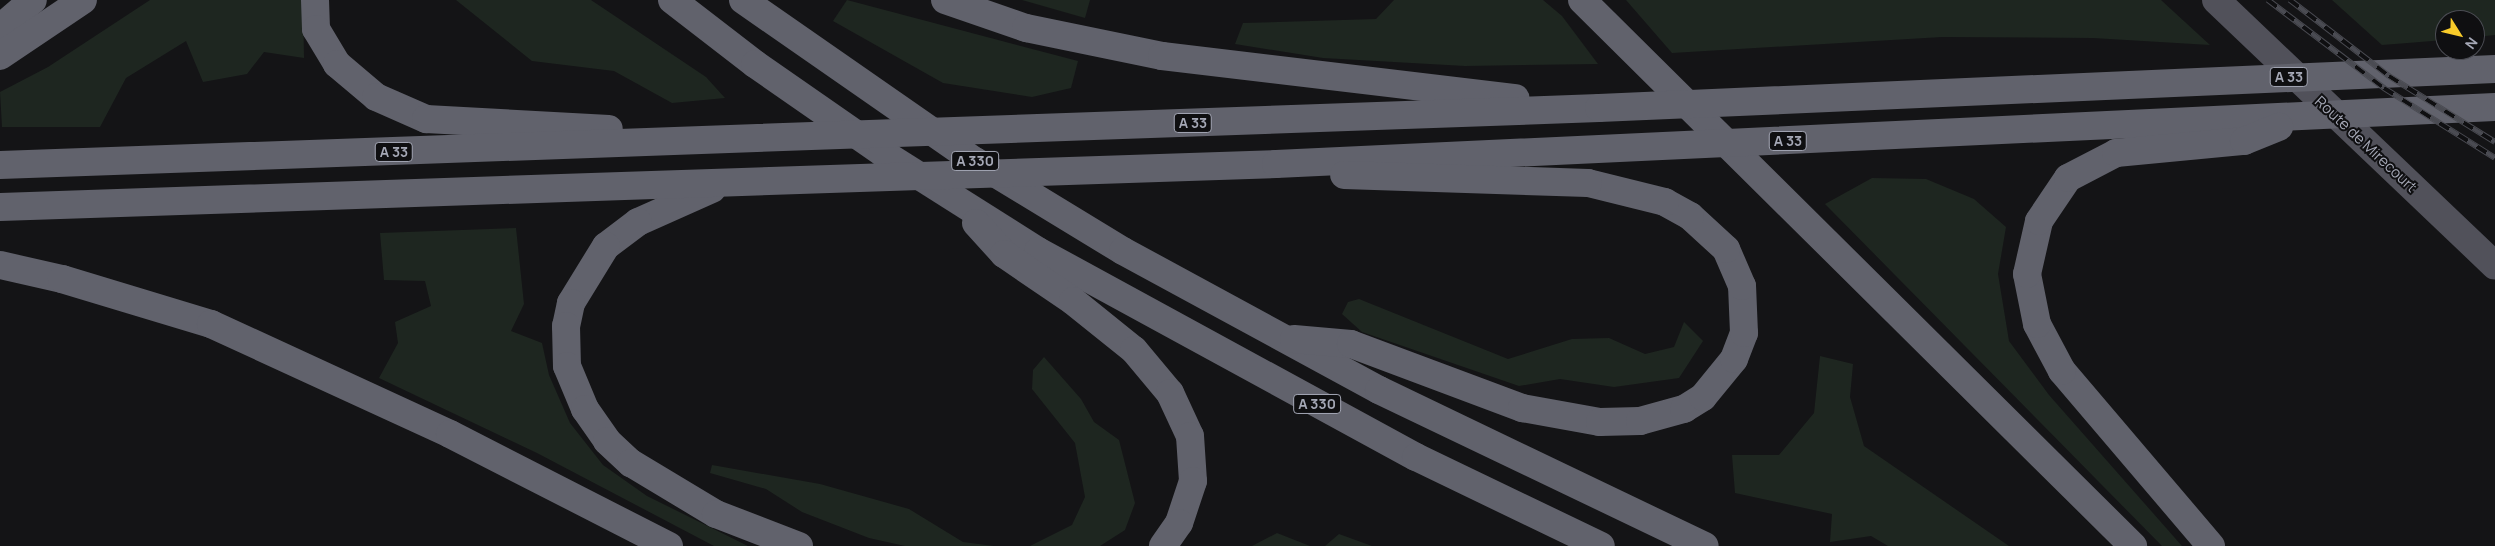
<!DOCTYPE html>
<html>
<head>
<meta charset="utf-8">
<style>
  body { margin:0 }
  #map { position:relative; width:2495px; height:546px; overflow:hidden; background:#141416; font-family:Manrope,sans-serif }
  div>[style] { position:absolute }
  .green>* { inset:0; background:#1e2620 }
  .major>* { height:28px; margin:-14px; padding:0 14px; transform-origin:14px; border-radius:14px; background:#51515a }
  .highway>* { height:28px; margin:-14px; padding:0 14px; transform-origin:14px; border-radius:14px; background:#61626c }
  .rail>* { height:5.5px; margin-top:-2.75px; transform-origin:0; background:repeating-linear-gradient(90deg,#0f0f11 0 11px,#4a4b52 0 22px); box-sizing:border-box; border-block:1px solid #4a4b52 }
  span { translate:-50% -50%; white-space:nowrap; text-align:center; line-height:1.15; -webkit-text-stroke:4px #0f0f11; paint-order:stroke }
  .shield-label span { padding:1px 4px; background:#0f0f11; border:1px solid; border-radius:4px; -webkit-text-stroke-width:0 }
  .shield-label { font-size:14px; color:#a5a8b6; font-weight:700 }
  .street-label { font-size:15px; color:#a5a8b6 }
  .north { position:absolute; left:2435px; top:10px; width:50px; height:50px; box-sizing:border-box; background:#0f0f11; border:1px solid #4b4c53; border-radius:50%; rotate:126deg; font-size:14px; font-weight:700; line-height:20px; text-align:center; color:#a5a8b6 }
  .north::after { content:''; display:block; margin:auto; width:18px; height:22px; background:#f8cb2a; clip-path:polygon(50% 0,100% 100%,50% 72%,0 100%) }
</style>
</head>
<body>
<div id="map">
  <div class="green">
    <div style="clip-path:polygon(150px 0,303px 0,304px 58px,264px 52px,247px 74px,203px 82px,186px 41px,126px 78px,100px 127px,2px 127px,0 92px,48px 67px)"></div>
    <div style="clip-path:polygon(456px 0,591px 0,706px 77px,725px 98px,672px 103px,614px 71px,532px 61px)"></div>
    <div style="clip-path:polygon(847px 0,1078px 61px,1071px 88px,1032px 97px,943px 83px,833px 21px)"></div>
    <div style="clip-path:polygon(1022px 0,1090px 0,1085px 18px)"></div>
    <div style="clip-path:polygon(1394px 0,1543px 0,1562px 16px,1598px 64px,1465px 66px,1323px 58px,1235px 44px,1243px 23px,1376px 19px)"></div>
    <div style="clip-path:polygon(1626px 0,2161px 0,2210px 45px,2093px 38px,1942px 37px,1672px 53px)"></div>
    <div style="clip-path:polygon(2332px 0,2495px 0,2495px 35px,2475px 37px,2475px 20px,2445px 20px,2445px 40px,2382px 45px)"></div>
    <div style="clip-path:polygon(1872px 178px,1926px 179px,1974px 199px,2006px 227px,1998px 274px,2009px 341px,2049px 395px,2182px 546px,2162px 546px,1825px 204px)"></div>
    <div style="clip-path:polygon(516px 228px,524px 304px,511px 331px,542px 343px,549px 375px,570px 423px,603px 465px,647px 496px,748px 546px,714px 546px,537px 453px,379px 378px,398px 343px,395px 322px,431px 306px,425px 281px,384px 280px,380px 233px)"></div>
    <div style="clip-path:polygon(1359px 299px,1508px 359px,1572px 339px,1609px 338px,1645px 354px,1674px 347px,1684px 322px,1703px 341px,1679px 378px,1614px 387px,1560px 379px,1519px 386px,1362px 332px,1342px 314px,1348px 302px)"></div>
    <div style="clip-path:polygon(1820px 356px,1853px 364px,1850px 397px,1864px 446px,2009px 546px,1888px 546px,1871px 536px,1830px 542px,1832px 514px,1735px 493px,1732px 455px,1779px 455px,1814px 413px)"></div>
    <div style="clip-path:polygon(1044px 357px,1081px 399px,1094px 422px,1119px 440px,1135px 503px,1125px 530px,1100px 546px,1030px 546px,1072px 525px,1085px 497px,1075px 443px,1032px 389px,1033px 370px)"></div>
    <div style="clip-path:polygon(712px 465px,820px 484px,909px 509px,963px 542px,994px 546px,905px 546px,869px 538px,802px 512px,766px 489px,710px 473px)"></div>
    <div style="clip-path:polygon(1277px 533px,1310px 546px,1252px 546px)"></div>
    <div style="clip-path:polygon(1339px 534px,1372px 546px,1325px 546px)"></div>
  </div>
  <div class="major">
    <div style="left:2216px;top:0;width:385px;rotate:43.6deg"></div>
  </div>
  <div class="highway">
    <div style="left:315px;top:0;width:29px;rotate:88deg"></div>
    <div style="left:316px;top:29px;width:41px;rotate:59deg"></div>
    <div style="left:337px;top:64px;width:51px;rotate:40.2deg"></div>
    <div style="left:376px;top:97px;width:55px;rotate:23.7deg"></div>
    <div style="left:426px;top:119px;width:183px;rotate:3.1deg"></div>
    <div style="left:672px;top:0;width:105px;rotate:37.6deg"></div>
    <div style="left:755px;top:64px;width:156px;rotate:34.8deg"></div>
    <div style="left:883px;top:153px;width:183px;rotate:32.3deg"></div>
    <div style="left:1038px;top:251px;width:430px;rotate:28.6deg"></div>
    <div style="left:1416px;top:457px;width:205px;rotate:25.7deg"></div>
    <div style="left:743px;top:0;width:282px;rotate:34.8deg"></div>
    <div style="left:975px;top:161px;width:173px;rotate:31.3deg"></div>
    <div style="left:1123px;top:251px;width:291px;rotate:28.5deg"></div>
    <div style="left:1379px;top:390px;width:361px;rotate:25.6deg"></div>
    <div style="left:945px;top:0;width:86px;rotate:19.1deg"></div>
    <div style="left:1026px;top:28px;width:139px;rotate:11.6deg"></div>
    <div style="left:1162px;top:56px;width:356px;rotate:6.8deg"></div>
    <div style="left:1582px;top:0;width:776px;rotate:44.74deg"></div>
    <div style="left:0;top:28px;width:43px;rotate:-40.3deg"></div>
    <div style="left:0;top:56px;width:100px;rotate:-34deg"></div>
    <div style="left:0;top:165px;width:1600px;rotate:-2.04deg"></div>
    <div style="left:1599px;top:108px;width:897px;rotate:-2.49deg"></div>
    <div style="left:712px;top:189px;width:81px;rotate:156deg"></div>
    <div style="left:638px;top:222px;width:40px;rotate:143deg"></div>
    <div style="left:606px;top:246px;width:67px;rotate:121.6deg"></div>
    <div style="left:571px;top:303px;width:24px;rotate:102deg"></div>
    <div style="left:566px;top:326px;width:40px;rotate:88.6deg"></div>
    <div style="left:567px;top:366px;width:47px;rotate:67.3deg"></div>
    <div style="left:585px;top:409px;width:39px;rotate:55deg"></div>
    <div style="left:607px;top:441px;width:33px;rotate:43deg"></div>
    <div style="left:631px;top:463px;width:99px;rotate:31deg"></div>
    <div style="left:716px;top:514px;width:89px;rotate:21.1deg"></div>
    <div style="left:0;top:207px;width:1277px;rotate:-1.93deg"></div>
    <div style="left:1276px;top:164px;width:1220px;rotate:-2.68deg"></div>
    <div style="left:976px;top:223px;width:42px;rotate:47.9deg"></div>
    <div style="left:1004px;top:254px;width:83px;rotate:34.3deg"></div>
    <div style="left:1073px;top:301px;width:78px;rotate:38.8deg"></div>
    <div style="left:1134px;top:350px;width:56px;rotate:50.1deg"></div>
    <div style="left:1170px;top:393px;width:47px;rotate:65.1deg"></div>
    <div style="left:1190px;top:436px;width:45px;rotate:86.2deg"></div>
    <div style="left:1193px;top:481px;width:44px;rotate:108.4deg"></div>
    <div style="left:1179px;top:523px;width:28px;rotate:125deg"></div>
    <div style="left:0;top:265px;width:64px;rotate:12.7deg"></div>
    <div style="left:62px;top:279px;width:156px;rotate:16.8deg"></div>
    <div style="left:211px;top:324px;width:263px;rotate:24.7deg"></div>
    <div style="left:450px;top:434px;width:246px;rotate:27.1deg"></div>
    <div style="left:1294px;top:339px;width:57px;rotate:5deg"></div>
    <div style="left:1351px;top:344px;width:183px;rotate:20.5deg"></div>
    <div style="left:1522px;top:408px;width:79px;rotate:10.2deg"></div>
    <div style="left:1600px;top:422px;width:40px;rotate:-1.4deg"></div>
    <div style="left:1640px;top:421px;width:46px;rotate:-15.3deg"></div>
    <div style="left:1684px;top:409px;width:22px;rotate:-32deg"></div>
    <div style="left:1703px;top:397px;width:49px;rotate:-50.8deg"></div>
    <div style="left:1734px;top:359px;width:28px;rotate:-69deg"></div>
    <div style="left:1744px;top:333px;width:47px;rotate:-92.4deg"></div>
    <div style="left:1742px;top:286px;width:40px;rotate:-113.4deg"></div>
    <div style="left:1726px;top:249px;width:49px;rotate:-137.5deg"></div>
    <div style="left:1690px;top:216px;width:29px;rotate:-151deg"></div>
    <div style="left:1665px;top:202px;width:79px;rotate:-166.1deg"></div>
    <div style="left:1588px;top:183px;width:244px;rotate:-178.1deg"></div>
    <div style="left:2211px;top:546px;width:230px;rotate:-130.4deg"></div>
    <div style="left:2062px;top:371px;width:53px;rotate:-118deg"></div>
    <div style="left:2037px;top:324px;width:51px;rotate:-101.3deg"></div>
    <div style="left:2027px;top:274px;width:54px;rotate:-77.2deg"></div>
    <div style="left:2039px;top:221px;width:52px;rotate:-56deg"></div>
    <div style="left:2068px;top:178px;width:54px;rotate:-27.5deg"></div>
    <div style="left:2116px;top:153px;width:129px;rotate:-5.4deg"></div>
    <div style="left:2244px;top:141px;width:38px;rotate:-22deg"></div>
  </div>
  <div class="rail">
    <div style="left:2268px;top:0;width:146px;rotate:37.2deg"></div>
    <div style="left:2384px;top:88px;width:131px;rotate:32.2deg"></div>
    <div style="left:2290px;top:0;width:125px;rotate:37.5deg"></div>
    <div style="left:2389px;top:76px;width:125px;rotate:31.9deg"></div>
  </div>
  <div class="shield-label">
    <span style="left:2289px;top:77px">A 33</span>
    <span style="left:1193px;top:123px">A 33</span>
    <span style="left:1788px;top:141px">A 33</span>
    <span style="left:394px;top:152px">A 33</span>
    <span style="left:975px;top:161px">A 330</span>
    <span style="left:1317px;top:404px">A 330</span>
  </div>
  <div class="street-label">
    <span style="left:2366px;top:144px;rotate:43deg">Route de Mirecourt</span>
  </div>
  <div class="north">N</div>
</div>
</body>
</html>
